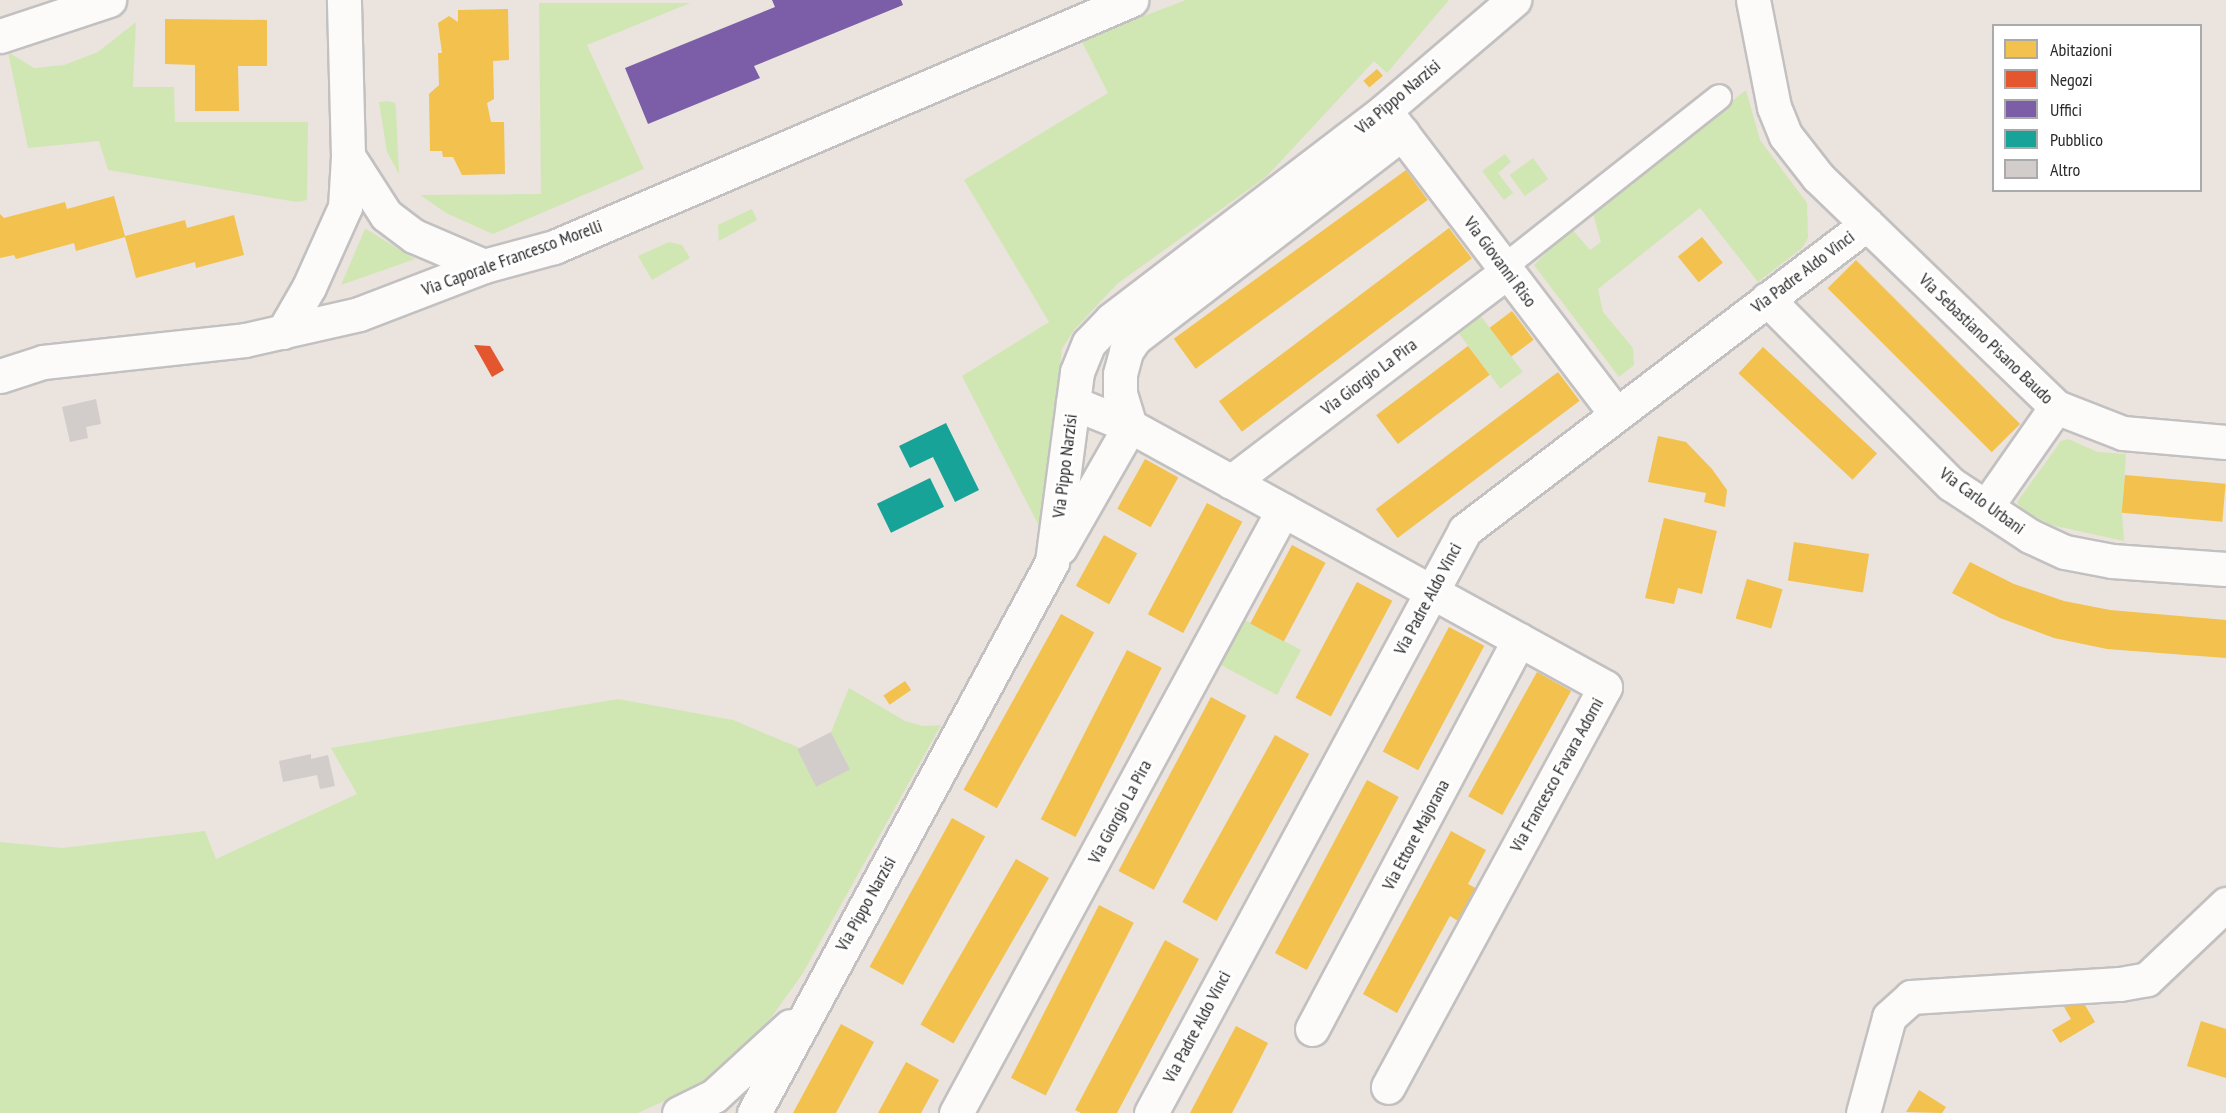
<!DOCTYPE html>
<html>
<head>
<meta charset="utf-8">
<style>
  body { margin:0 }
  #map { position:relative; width:2226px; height:1113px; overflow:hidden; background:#eae3de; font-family:"PT Sans Narrow",sans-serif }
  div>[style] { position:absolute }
  .green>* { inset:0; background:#d1e7b3; transform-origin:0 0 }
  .homes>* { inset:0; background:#f2c14e; transform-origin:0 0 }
  .shops>* { inset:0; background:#e4572e }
  .offices>* { inset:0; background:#7b5ea7 }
  .public>* { inset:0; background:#17a398; transform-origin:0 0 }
  .building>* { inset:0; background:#d2cdca; transform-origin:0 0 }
  .roads { filter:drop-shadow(2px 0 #c2c0c0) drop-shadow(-2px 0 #c2c0c0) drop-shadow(0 2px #c2c0c0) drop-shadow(0 -2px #c2c0c0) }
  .pedestrian>* { height:24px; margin:-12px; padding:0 12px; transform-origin:12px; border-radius:12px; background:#fcfbfa }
  .minor>* { height:33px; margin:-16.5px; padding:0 16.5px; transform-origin:16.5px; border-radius:16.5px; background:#fcfbfa }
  span { translate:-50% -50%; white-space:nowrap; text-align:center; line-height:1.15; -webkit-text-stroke:6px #fff; paint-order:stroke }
  .street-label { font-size:18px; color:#2a2a2a }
  .legend { position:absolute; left:1992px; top:24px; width:210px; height:168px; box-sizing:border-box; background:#fff; border:2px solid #aaa; margin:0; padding:8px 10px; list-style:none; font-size:18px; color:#2a2a2a }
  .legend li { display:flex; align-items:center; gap:12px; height:30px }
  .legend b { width:30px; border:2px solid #aaa }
</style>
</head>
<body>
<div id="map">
  <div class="green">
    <div style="clip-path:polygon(1186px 0,1449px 0,1387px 73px,1374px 61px,1266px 177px,1117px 284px,1074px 330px,1062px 349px,1040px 528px,962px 376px,1049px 322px,964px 180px,1108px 93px,1081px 40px)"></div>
    <div style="clip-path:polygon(539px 3px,690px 3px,587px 45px,644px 169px,493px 234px,446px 213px,420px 195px,541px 194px)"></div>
    <div style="clip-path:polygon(136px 22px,133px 87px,174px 87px,175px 122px,308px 122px,307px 200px,297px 202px,108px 170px,99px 141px,28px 148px,8px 52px,34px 68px,64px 65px,98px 52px)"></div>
    <div style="clip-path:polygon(1746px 90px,1760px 140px,1807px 203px,1808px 238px,1802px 248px,1758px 282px,1700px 208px,1598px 289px,1603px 312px,1633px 348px,1634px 365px,1619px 377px,1534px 265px,1571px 228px,1590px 250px,1601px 242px,1592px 210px)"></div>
    <div style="clip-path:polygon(388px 101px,395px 103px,396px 110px,399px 174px,387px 152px,379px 102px)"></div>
    <div style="clip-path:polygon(1505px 154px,1511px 162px,1498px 173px,1513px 193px,1504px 200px,1482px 171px)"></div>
    <div style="left:1533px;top:158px;width:26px;height:29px;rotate:54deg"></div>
    <div style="clip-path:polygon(752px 209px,757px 220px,719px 241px,718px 225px)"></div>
    <div style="clip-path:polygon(366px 229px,415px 259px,341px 285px,365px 229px)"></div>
    <div style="clip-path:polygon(669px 242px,682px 245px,690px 258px,652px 280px,638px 256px)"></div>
    <div style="left:1480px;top:315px;width:71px;height:28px;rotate:53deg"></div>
    <div style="clip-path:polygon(2068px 439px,2098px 452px,2126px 454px,2122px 513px,2124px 541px,2051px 525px,2021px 509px,2017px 502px,2061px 441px)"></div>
    <div style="left:1241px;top:618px;width:68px;height:51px;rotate:28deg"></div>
    <div style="clip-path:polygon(849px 688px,905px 721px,923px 726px,941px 725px,803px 973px,771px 1018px,708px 1081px,638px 1113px,0 1113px,0 842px,62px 848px,205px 831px,216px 859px,357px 794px,331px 748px,618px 699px,733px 720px,850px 769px,831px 732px)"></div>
  </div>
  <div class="homes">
    <div style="clip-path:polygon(508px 9px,509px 60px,493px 61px,494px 99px,487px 103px,491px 122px,504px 122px,505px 174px,462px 175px,453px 157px,443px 157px,442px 151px,430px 151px,429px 94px,439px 85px,438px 53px,442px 53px,438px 23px,449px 16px,458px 22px,458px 10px)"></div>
    <div style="clip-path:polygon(165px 19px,267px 20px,267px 66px,238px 66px,239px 111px,195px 111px,195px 65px,165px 64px)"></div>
    <div style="left:1377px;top:69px;width:9px;height:18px;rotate:49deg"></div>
    <div style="left:1406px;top:170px;width:37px;height:287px;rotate:54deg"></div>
    <div style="clip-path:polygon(114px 196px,125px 236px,185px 220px,187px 228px,234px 215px,244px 255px,196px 268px,195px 262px,136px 278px,125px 237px,76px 251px,74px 243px,16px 259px,14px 255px,0 258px,0 214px,4px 218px,65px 202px,67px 209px)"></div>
    <div style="left:1449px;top:228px;width:38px;height:288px;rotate:53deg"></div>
    <div style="left:1702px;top:237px;width:33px;height:31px;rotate:51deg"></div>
    <div style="left:1856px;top:260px;width:232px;height:40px;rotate:45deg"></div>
    <div style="left:1512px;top:311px;width:36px;height:28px;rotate:53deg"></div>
    <div style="left:1468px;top:346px;width:36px;height:115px;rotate:53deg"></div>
    <div style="left:1763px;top:347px;width:156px;height:36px;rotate:43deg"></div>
    <div style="left:1558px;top:372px;width:36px;height:228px;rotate:53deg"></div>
    <div style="clip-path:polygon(1658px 436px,1686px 442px,1712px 469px,1727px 490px,1725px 507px,1704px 502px,1706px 493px,1648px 482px)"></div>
    <div style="left:1145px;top:459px;width:38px;height:57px;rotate:29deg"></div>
    <div style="left:2125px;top:475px;width:101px;height:38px;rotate:5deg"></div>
    <div style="left:1207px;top:503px;width:40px;height:126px;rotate:28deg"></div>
    <div style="clip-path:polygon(1664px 518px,1717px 531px,1702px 594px,1678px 588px,1674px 604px,1645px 598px)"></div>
    <div style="left:1104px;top:535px;width:38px;height:58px;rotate:29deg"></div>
    <div style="left:1794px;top:542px;width:76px;height:39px;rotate:9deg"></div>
    <div style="left:1292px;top:545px;width:38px;height:89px;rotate:28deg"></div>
    <div style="clip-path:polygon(1970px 562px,2014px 584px,2064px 601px,2110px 610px,2226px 620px,2226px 658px,2107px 649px,2054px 638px,2000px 618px,1952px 593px)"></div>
    <div style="left:1747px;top:579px;width:37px;height:41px;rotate:16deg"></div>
    <div style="left:1357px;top:582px;width:40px;height:131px;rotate:28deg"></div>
    <div style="left:1061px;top:614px;width:38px;height:201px;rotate:29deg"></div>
    <div style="left:1449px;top:627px;width:40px;height:141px;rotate:28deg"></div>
    <div style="left:1127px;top:650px;width:39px;height:190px;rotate:27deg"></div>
    <div style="left:1537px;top:672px;width:39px;height:142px;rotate:29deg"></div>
    <div style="left:905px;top:681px;width:11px;height:26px;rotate:56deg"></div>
    <div style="left:1211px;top:697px;width:40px;height:197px;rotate:28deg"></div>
    <div style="left:1275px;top:735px;width:39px;height:191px;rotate:29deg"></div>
    <div style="left:1367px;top:780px;width:36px;height:196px;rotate:28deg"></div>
    <div style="left:952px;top:818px;width:38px;height:170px;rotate:29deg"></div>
    <div style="clip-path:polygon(1451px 831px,1486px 850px,1468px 884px,1479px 890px,1461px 923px,1450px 916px,1397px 1013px,1363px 994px)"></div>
    <div style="left:1016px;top:859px;width:38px;height:191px;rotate:30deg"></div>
    <div style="left:1099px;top:905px;width:39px;height:194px;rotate:27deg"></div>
    <div style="clip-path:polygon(1165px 940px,1199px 959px,1117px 1113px,1081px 1113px,1075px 1110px)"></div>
    <div style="clip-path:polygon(2079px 995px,2095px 1022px,2060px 1043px,2052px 1030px,2071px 1019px,2063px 1005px)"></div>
    <div style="clip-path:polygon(2201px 1021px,2226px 1029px,2226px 1078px,2187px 1066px)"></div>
    <div style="clip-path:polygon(841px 1024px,874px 1042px,836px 1113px,793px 1113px)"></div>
    <div style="clip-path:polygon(1236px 1026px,1268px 1043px,1252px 1075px,1232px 1113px,1190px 1113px)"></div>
    <div style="clip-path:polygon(906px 1062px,939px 1080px,921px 1113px,878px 1113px)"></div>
    <div style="clip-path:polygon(1919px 1090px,1946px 1107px,1942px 1113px,1906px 1112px)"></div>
  </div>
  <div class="shops">
    <div style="clip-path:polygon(474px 345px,490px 346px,504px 370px,492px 377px)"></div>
  </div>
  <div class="offices">
    <div style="clip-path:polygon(772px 0,901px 0,903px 5px,754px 66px,760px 78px,648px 124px,625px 68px,775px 7px)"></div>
  </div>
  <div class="public">
    <div style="clip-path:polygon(946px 423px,979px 490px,955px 502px,933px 457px,910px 468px,899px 446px)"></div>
    <div style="left:930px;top:478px;width:32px;height:59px;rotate:64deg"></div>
  </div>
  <div class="building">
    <div style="clip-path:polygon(96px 399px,101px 424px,86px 427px,88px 438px,70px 442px,62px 407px)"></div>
    <div style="left:831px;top:732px;width:42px;height:38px;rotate:63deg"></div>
    <div style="clip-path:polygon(311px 754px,311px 759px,328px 755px,335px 786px,320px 789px,317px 775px,283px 782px,279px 761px)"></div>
  </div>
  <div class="roads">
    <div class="pedestrian">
      <div style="left:1504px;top:267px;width:274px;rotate:-38.3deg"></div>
    </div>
    <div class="minor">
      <div style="left:1753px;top:0;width:109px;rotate:78.9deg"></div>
      <div style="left:1774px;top:107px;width:31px;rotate:68deg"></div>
      <div style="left:1786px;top:136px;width:52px;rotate:52deg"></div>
      <div style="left:1818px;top:177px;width:331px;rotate:44deg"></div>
      <div style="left:2056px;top:407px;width:72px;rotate:21.2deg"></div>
      <div style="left:2123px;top:433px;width:103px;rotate:5deg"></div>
      <div style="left:0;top:36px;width:115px;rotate:-18.3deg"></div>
      <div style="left:1389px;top:116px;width:375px;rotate:52.7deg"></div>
      <div style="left:348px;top:156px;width:70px;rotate:57.2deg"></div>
      <div style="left:386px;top:215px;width:35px;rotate:37deg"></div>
      <div style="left:414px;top:236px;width:76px;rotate:23.2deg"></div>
      <div style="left:1767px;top:299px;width:261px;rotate:45.2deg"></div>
      <div style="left:1951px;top:484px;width:95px;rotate:33.4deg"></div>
      <div style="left:2030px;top:536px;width:38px;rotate:25deg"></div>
      <div style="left:2065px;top:552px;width:48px;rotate:10.8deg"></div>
      <div style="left:2112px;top:561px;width:114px;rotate:4deg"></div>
      <div style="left:283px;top:332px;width:52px;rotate:-60deg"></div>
      <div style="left:309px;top:287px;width:88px;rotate:-65.8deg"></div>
      <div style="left:345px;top:207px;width:51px;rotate:-86.6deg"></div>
      <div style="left:348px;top:156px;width:156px;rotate:-91.5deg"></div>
      <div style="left:0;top:376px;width:45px;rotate:-18deg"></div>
      <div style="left:43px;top:362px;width:203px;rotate:-6.2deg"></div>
      <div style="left:245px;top:340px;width:117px;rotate:-12.8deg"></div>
      <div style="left:359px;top:314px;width:134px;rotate:-21deg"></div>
      <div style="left:484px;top:266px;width:73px;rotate:-15.2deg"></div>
      <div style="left:554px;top:247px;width:628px;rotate:-23.17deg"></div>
      <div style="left:1073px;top:403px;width:61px;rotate:22deg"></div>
      <div style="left:1130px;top:426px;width:542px;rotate:28.79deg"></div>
      <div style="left:1605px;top:687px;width:455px;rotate:118.5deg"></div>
      <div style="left:1231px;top:482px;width:348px;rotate:-37.3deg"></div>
      <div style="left:1986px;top:507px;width:122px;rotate:-55deg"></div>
      <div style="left:1060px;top:548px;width:141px;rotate:-60.2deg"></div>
      <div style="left:1130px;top:426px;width:34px;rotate:-107deg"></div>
      <div style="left:1120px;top:394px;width:20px;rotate:-90deg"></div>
      <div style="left:1120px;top:374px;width:24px;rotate:-75deg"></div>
      <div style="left:1126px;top:351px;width:16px;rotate:-55deg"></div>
      <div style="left:1135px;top:338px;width:337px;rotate:-37.5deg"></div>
      <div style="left:1312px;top:1029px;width:441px;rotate:-62deg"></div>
      <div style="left:679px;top:1113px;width:39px;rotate:-26deg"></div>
      <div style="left:714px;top:1096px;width:103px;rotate:-42.6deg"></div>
      <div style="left:754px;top:1113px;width:626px;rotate:-61.59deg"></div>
      <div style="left:1052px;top:562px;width:192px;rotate:-82.5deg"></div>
      <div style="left:1077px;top:372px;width:31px;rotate:-68deg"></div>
      <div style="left:1089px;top:343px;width:33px;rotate:-46deg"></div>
      <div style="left:1112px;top:319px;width:344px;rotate:-37.4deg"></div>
      <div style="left:1385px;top:110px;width:170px;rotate:-40.5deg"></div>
      <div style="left:956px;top:1113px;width:686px;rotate:-61.53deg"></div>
      <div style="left:1151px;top:1113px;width:662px;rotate:-61.69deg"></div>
      <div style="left:1465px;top:530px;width:505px;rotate:-37.28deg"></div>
      <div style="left:1863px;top:1113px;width:99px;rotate:-74.8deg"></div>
      <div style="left:1889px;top:1017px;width:30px;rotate:-42deg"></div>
      <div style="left:1911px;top:997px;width:209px;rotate:-3.6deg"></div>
      <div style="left:2120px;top:984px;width:27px;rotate:-10deg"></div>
      <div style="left:2147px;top:979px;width:109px;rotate:-43.5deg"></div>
    </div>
  </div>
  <div class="street-label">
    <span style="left:1398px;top:97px;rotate:-40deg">Via Pippo Narzisi</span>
    <span style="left:512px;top:258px;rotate:-20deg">Via Caporale Francesco Morelli</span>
    <span style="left:1500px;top:262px;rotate:53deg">Via Giovanni Riso</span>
    <span style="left:1803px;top:272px;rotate:-37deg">Via Padre Aldo Vinci</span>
    <span style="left:1986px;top:339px;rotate:44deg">Via Sebastiano Pisano Baudo</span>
    <span style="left:1369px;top:377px;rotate:-37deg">Via Giorgio La Pira</span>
    <span style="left:1065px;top:466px;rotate:-83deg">Via Pippo Narzisi</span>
    <span style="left:1982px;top:501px;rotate:36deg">Via Carlo Urbani</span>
    <span style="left:1428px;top:599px;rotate:-62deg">Via Padre Aldo Vinci</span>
    <span style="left:1557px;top:775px;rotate:-61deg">Via Francesco Favara Adorni</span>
    <span style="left:1120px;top:812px;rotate:-62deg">Via Giorgio La Pira</span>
    <span style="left:1416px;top:835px;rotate:-62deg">Via Ettore Majorana</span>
    <span style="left:866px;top:904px;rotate:-61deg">Via Pippo Narzisi</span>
    <span style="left:1197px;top:1027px;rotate:-62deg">Via Padre Aldo Vinci</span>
  </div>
  <ul class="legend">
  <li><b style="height:16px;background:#f2c14e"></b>Abitazioni</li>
  <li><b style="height:16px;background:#e4572e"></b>Negozi</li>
  <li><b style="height:16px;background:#7b5ea7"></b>Uffici</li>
  <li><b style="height:16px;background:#17a398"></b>Pubblico</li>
  <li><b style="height:16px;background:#d2cdca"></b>Altro</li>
  </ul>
</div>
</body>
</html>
